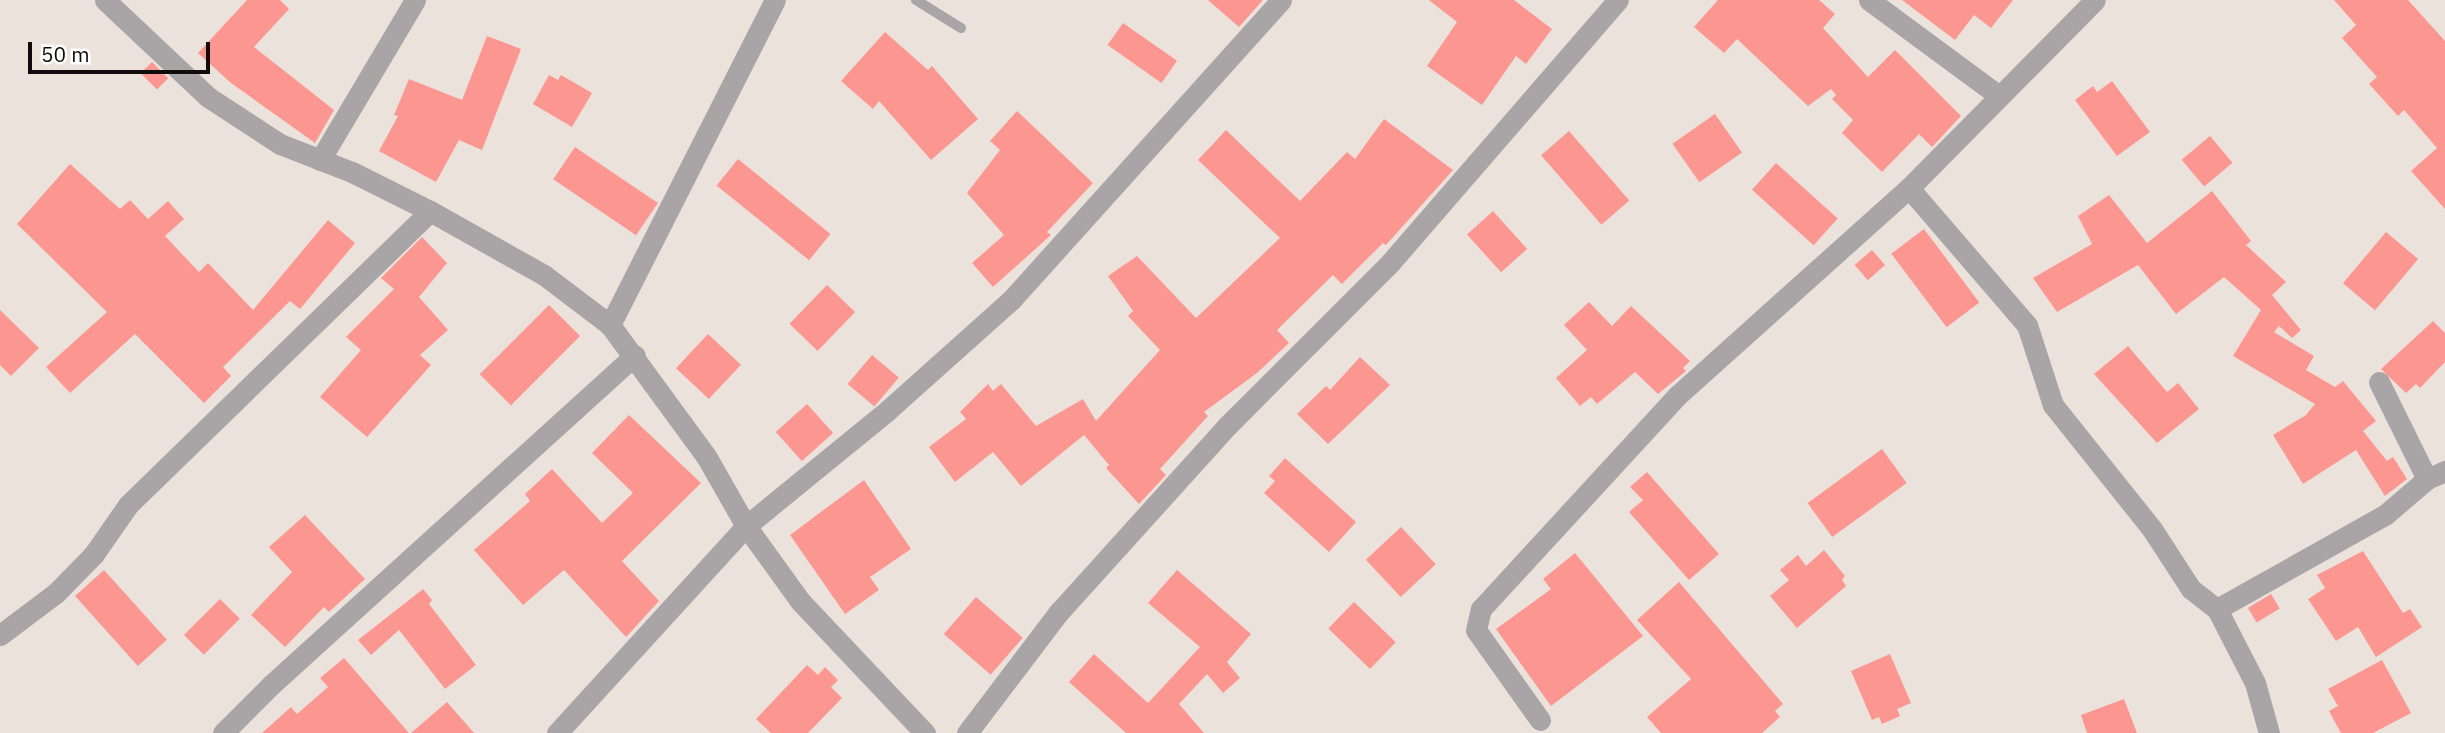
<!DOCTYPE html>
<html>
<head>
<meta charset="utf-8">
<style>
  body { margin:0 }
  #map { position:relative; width:2445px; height:733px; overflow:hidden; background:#ece2dc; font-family:"IBM Plex Sans",sans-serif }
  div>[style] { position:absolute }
  .building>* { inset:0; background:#fc9691; transform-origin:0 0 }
  .service>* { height:10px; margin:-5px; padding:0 5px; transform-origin:5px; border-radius:5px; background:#a9a4a6 }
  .minor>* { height:21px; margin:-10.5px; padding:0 10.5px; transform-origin:10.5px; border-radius:10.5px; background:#a9a4a6 }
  span { translate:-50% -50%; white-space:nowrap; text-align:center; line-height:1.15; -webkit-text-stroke:5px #fff; paint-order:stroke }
  .scale { position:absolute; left:28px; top:42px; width:182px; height:32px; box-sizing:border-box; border:4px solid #100c0b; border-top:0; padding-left:9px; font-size:21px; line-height:24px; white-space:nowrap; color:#100c0b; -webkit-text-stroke:5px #fff; paint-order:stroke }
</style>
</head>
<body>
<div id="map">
  <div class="building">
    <div style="clip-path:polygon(247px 0,280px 0,289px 9px,254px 47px,334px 110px,315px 143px,231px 83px,198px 53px)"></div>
    <div style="clip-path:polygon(1208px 0,1263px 0,1239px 27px)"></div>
    <div style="clip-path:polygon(1429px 0,1514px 0,1552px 29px,1526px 64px,1516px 56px,1482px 105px,1427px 66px,1457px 22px)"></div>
    <div style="clip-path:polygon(1718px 0,1819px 0,1835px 14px,1823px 28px,1868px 77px,1895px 50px,1961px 116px,1932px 147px,1919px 134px,1882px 172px,1842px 133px,1853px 120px,1832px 99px,1836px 95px,1831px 89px,1808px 106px,1737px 39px,1724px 53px,1694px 27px)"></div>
    <div style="clip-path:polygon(1902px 0,2013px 0,1991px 28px,1974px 15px,1955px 40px)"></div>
    <div style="clip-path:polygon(2334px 0,2408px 0,2445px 41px,2445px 209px,2411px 171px,2437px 148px,2404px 110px,2398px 116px,2369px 84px,2377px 77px,2342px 38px,2356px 25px)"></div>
    <div style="left:1123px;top:23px;width:66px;height:27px;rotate:35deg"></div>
    <div style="clip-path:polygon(885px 32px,928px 70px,932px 66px,978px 119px,931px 160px,879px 101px,873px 109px,841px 81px)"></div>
    <div style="clip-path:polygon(487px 36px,521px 49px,482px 150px,459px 140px,436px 182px,379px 151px,398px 116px,394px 115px,409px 79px,462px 100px)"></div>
    <div style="left:152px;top:62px;width:23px;height:16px;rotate:45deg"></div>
    <div style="clip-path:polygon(549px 75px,558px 80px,561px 75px,592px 93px,572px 127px,533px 104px)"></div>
    <div style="clip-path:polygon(2112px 81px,2150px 132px,2117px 156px,2075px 100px,2093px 86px,2097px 92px)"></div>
    <div style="clip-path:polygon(1017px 111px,1093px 183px,1047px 232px,1051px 235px,993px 287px,972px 263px,1004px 235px,967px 193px,1000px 150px,990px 141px)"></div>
    <div style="left:1715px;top:114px;width:47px;height:52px;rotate:55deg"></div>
    <div style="clip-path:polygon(1384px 119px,1453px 170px,1386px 245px,1383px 243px,1342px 284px,1333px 275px,1277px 330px,1289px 343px,1257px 373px,1204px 412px,1208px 416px,1160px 469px,1166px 475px,1139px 504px,1106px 468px,1109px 465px,1084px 435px,1021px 486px,993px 452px,955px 482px,929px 447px,966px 419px,960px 412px,988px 384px,993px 391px,1001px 384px,1036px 426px,1083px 399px,1096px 421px,1160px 350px,1128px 316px,1133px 311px,1108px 276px,1137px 256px,1196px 318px,1280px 238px,1198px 160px,1226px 130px,1300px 201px,1347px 152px,1355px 159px)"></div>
    <div style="left:1569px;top:131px;width:92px;height:37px;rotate:49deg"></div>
    <div style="left:2210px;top:136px;width:35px;height:37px;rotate:50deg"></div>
    <div style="left:575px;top:147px;width:100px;height:39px;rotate:34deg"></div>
    <div style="left:738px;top:159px;width:119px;height:34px;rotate:39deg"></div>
    <div style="left:1776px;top:163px;width:83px;height:36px;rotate:42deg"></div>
    <div style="clip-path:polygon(70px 164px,120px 209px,130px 200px,148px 219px,168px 201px,184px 219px,165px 236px,199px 272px,208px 263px,253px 310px,328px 220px,355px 243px,300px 309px,290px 301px,223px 367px,231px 376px,204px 403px,135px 334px,70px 393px,46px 367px,107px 312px,17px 224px)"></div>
    <div style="clip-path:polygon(2212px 191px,2251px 241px,2246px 245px,2286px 282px,2272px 295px,2301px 330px,2292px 338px,2279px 326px,2274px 332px,2314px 356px,2306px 370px,2335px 387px,2343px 381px,2376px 421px,2363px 431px,2387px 461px,2393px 457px,2407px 479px,2385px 496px,2356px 450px,2303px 484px,2273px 435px,2306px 415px,2315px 404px,2233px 356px,2261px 310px,2224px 277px,2176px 314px,2138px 265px,2057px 312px,2033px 278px,2092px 244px,2078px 216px,2109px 195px,2147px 243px)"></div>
    <div style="left:1493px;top:211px;width:51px;height:35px;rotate:48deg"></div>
    <div style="left:1924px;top:229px;width:92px;height:41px;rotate:53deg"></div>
    <div style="left:2386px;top:232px;width:42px;height:67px;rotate:40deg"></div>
    <div style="clip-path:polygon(422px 237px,447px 263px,419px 297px,448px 330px,420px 355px,431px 365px,367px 437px,320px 397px,361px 350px,346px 337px,394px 289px,381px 278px)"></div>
    <div style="left:1872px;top:250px;width:20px;height:23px;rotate:49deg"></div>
    <div style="left:827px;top:285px;width:39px;height:54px;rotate:44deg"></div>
    <div style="clip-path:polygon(1589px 302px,1612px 326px,1631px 306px,1690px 361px,1683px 368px,1686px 371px,1658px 394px,1635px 372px,1597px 404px,1591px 397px,1580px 406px,1556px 378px,1587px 350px,1564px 325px)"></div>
    <div style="left:549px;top:305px;width:44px;height:98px;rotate:45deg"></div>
    <div style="clip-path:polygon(0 310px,39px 348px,11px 376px,0 365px)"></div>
    <div style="clip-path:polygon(2433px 321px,2445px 333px,2445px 362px,2420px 388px,2416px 384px,2406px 393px,2381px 369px)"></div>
    <div style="left:708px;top:334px;width:45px;height:47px;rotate:43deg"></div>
    <div style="clip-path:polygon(2128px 346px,2167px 392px,2178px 383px,2199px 409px,2157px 443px,2094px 374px)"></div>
    <div style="left:872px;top:355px;width:35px;height:38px;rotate:40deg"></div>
    <div style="clip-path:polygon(1360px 357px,1390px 385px,1328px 444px,1297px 414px,1326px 386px,1330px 390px)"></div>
    <div style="left:807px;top:404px;width:39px;height:42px;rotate:48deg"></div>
    <div style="clip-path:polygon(629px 415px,701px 483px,622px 561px,659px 601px,626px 637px,564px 570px,523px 605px,474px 550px,530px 501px,525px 494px,552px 469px,602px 523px,633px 493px,592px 453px)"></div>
    <div style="left:1882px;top:449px;width:42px;height:92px;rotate:54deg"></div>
    <div style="clip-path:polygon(1285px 458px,1356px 522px,1329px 552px,1264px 493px,1275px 481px,1269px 476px)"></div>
    <div style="clip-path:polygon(1647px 472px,1719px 554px,1689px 580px,1629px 512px,1643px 500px,1630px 487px)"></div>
    <div style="clip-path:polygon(864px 480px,911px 549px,870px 577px,879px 590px,845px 614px,790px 535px)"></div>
    <div style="clip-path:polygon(305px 515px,365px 579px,329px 612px,324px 607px,285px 647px,251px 615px,292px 572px,269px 547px)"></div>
    <div style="left:1401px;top:527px;width:51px;height:48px;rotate:47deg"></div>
    <div style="clip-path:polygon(1824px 550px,1845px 576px,1842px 580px,1846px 586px,1797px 628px,1770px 596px,1789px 580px,1780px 570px,1798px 555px,1806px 566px)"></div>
    <div style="clip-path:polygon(2363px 551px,2403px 613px,2410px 609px,2422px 627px,2376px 657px,2358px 627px,2336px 641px,2308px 599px,2325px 588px,2317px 575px)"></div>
    <div style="clip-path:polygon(1575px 553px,1643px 636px,1551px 706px,1496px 629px,1551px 589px,1543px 579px)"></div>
    <div style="left:104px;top:570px;width:94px;height:39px;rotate:48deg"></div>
    <div style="clip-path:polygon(1177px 570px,1251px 634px,1227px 662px,1240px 678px,1223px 693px,1207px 674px,1179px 704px,1204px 733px,1126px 733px,1069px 682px,1094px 654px,1148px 703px,1200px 647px,1148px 603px)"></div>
    <div style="clip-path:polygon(1679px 582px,1783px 704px,1775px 711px,1780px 717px,1762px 733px,1661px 733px,1647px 717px,1691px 679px,1637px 620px)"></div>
    <div style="clip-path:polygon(423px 589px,432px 600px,429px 604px,476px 665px,445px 689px,399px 630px,371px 655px,358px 640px)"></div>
    <div style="left:2271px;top:594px;width:17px;height:27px;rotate:59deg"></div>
    <div style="left:976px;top:597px;width:62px;height:49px;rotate:41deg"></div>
    <div style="left:220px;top:599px;width:28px;height:51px;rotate:45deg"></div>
    <div style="left:1354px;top:602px;width:58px;height:37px;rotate:44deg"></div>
    <div style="clip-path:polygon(1890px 654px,1911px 703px,1897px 709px,1900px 716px,1882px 724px,1879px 717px,1872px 720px,1851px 671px)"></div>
    <div style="clip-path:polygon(344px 658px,409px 733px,262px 733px,291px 707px,297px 714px,328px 687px,320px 678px)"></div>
    <div style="clip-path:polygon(2382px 660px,2411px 713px,2373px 733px,2341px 733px,2329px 711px,2338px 706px,2328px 689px)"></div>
    <div style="clip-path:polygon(807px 665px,818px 675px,825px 667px,838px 680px,831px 687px,842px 698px,808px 733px,771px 733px,756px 719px)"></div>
    <div style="clip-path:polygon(2124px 699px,2137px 733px,2087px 733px,2081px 715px)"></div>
    <div style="clip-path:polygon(447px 702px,474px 733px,411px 733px)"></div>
  </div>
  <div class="service">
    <div style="left:916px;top:0;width:53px;rotate:31.9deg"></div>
  </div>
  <div class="minor">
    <div style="left:105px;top:0;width:141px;rotate:43.3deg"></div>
    <div style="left:208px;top:97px;width:86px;rotate:33.1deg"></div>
    <div style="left:280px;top:144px;width:77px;rotate:21.3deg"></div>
    <div style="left:352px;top:172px;width:87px;rotate:26.6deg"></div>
    <div style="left:430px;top:211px;width:131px;rotate:29.3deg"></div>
    <div style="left:544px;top:275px;width:83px;rotate:37.1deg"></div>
    <div style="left:610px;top:325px;width:162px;rotate:53.8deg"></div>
    <div style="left:706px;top:456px;width:81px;rotate:60.3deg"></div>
    <div style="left:746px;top:526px;width:92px;rotate:54.2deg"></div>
    <div style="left:800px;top:601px;width:182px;rotate:46.6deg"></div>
    <div style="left:1869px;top:0;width:162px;rotate:36.4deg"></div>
    <div style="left:320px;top:160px;width:186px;rotate:-59.3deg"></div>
    <div style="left:1909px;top:188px;width:181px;rotate:49.3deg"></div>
    <div style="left:2027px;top:325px;width:84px;rotate:72deg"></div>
    <div style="left:2053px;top:405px;width:159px;rotate:51.4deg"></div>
    <div style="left:2152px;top:529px;width:72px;rotate:57deg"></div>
    <div style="left:2191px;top:589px;width:33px;rotate:38deg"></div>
    <div style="left:610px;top:325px;width:364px;rotate:-63.1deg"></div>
    <div style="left:2379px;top:382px;width:108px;rotate:63.7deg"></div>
    <div style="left:0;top:635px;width:70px;rotate:-36.9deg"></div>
    <div style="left:56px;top:593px;width:54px;rotate:-45.7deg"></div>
    <div style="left:94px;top:554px;width:60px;rotate:-55.2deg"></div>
    <div style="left:128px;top:505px;width:421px;rotate:-44.2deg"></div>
    <div style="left:1540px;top:720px;width:110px;rotate:-125.4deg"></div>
    <div style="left:1476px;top:630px;width:22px;rotate:-77deg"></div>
    <div style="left:1481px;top:609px;width:291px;rotate:-47.4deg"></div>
    <div style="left:1678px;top:395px;width:310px;rotate:-41.9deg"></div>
    <div style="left:1909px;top:188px;width:264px;rotate:-45.3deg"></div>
    <div style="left:223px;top:733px;width:68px;rotate:-45deg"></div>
    <div style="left:271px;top:685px;width:491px;rotate:-42.2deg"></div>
    <div style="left:557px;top:733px;width:280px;rotate:-47.6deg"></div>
    <div style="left:746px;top:526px;width:183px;rotate:-39.2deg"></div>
    <div style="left:888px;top:410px;width:166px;rotate:-41.8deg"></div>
    <div style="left:1012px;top:299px;width:402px;rotate:-48deg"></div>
    <div style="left:967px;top:733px;width:152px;rotate:-52.8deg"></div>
    <div style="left:1059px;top:612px;width:252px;rotate:-47.9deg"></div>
    <div style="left:1228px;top:425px;width:229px;rotate:-45deg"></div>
    <div style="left:1390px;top:263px;width:348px;rotate:-49.1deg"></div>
    <div style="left:2269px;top:733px;width:52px;rotate:-105.6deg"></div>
    <div style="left:2255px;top:683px;width:83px;rotate:-117.2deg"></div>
    <div style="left:2217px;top:609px;width:194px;rotate:-29.3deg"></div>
    <div style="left:2386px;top:514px;width:54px;rotate:-40.5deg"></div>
    <div style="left:2427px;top:479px;width:20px;rotate:-24deg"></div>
  </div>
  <div class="scale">50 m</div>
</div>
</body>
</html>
